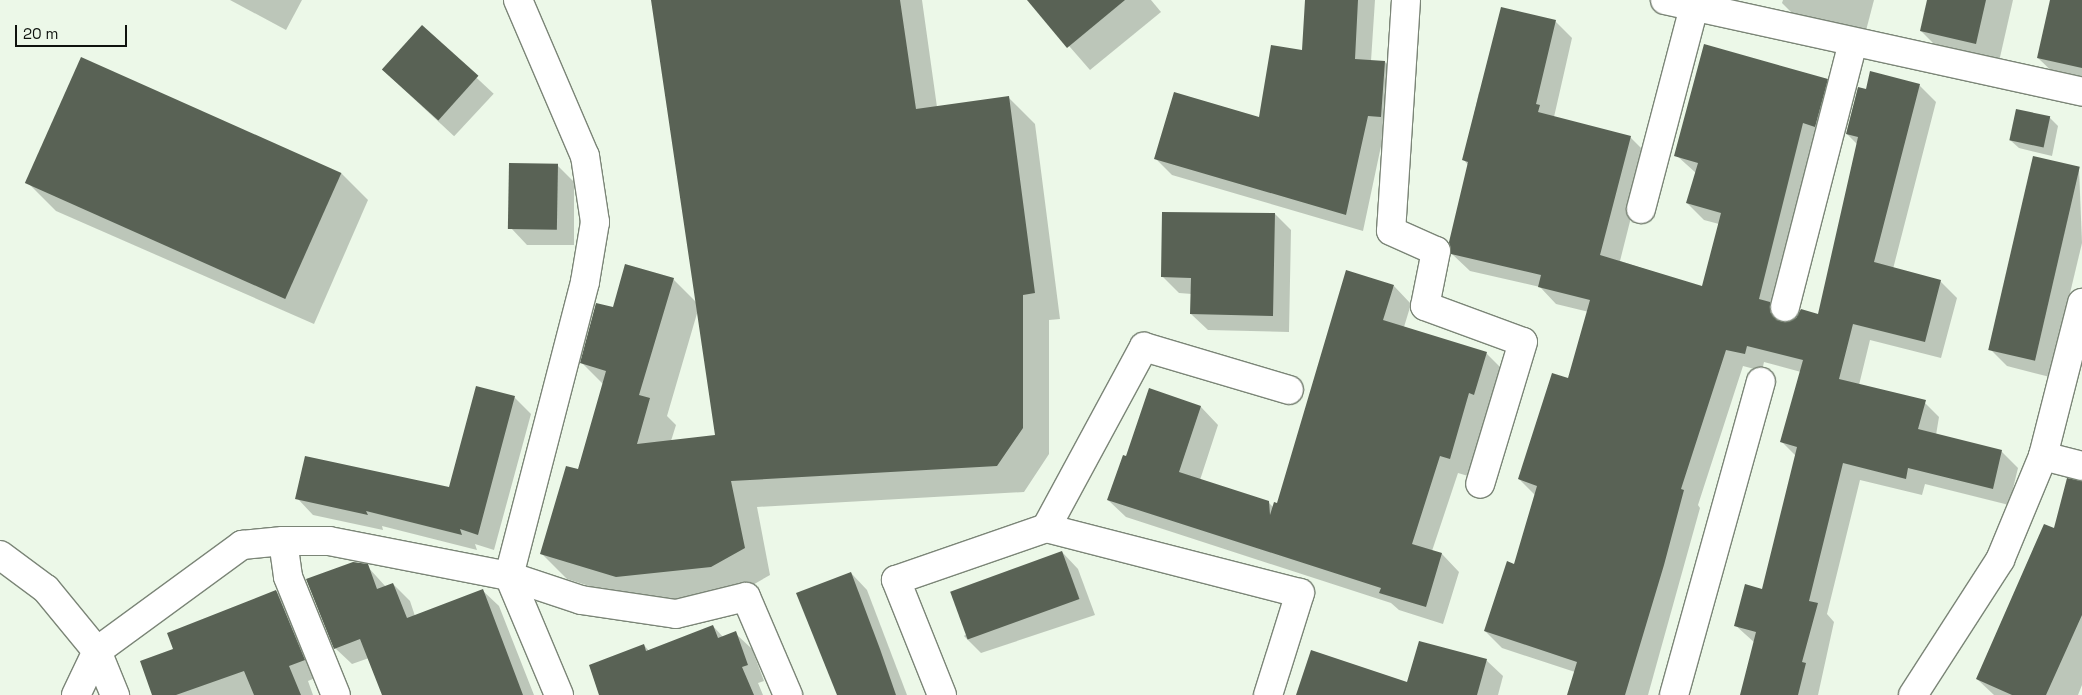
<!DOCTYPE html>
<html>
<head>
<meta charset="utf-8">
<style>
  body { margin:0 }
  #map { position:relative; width:2082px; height:695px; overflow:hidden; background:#ecf8e8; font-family:"Space Grotesk",sans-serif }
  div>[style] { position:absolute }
  .shadow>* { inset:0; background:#0003; transform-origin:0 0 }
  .building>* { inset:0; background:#596255; transform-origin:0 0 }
  .roads { filter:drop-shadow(1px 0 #7b8577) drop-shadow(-1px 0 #7b8577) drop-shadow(0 1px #7b8577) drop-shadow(0 -1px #7b8577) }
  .minor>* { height:28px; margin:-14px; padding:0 14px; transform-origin:14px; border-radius:14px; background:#fff }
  span { translate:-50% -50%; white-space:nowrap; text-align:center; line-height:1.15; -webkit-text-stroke:5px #ecf8e8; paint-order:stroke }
  .scale { position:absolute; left:15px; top:25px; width:112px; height:22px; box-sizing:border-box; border:2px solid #0f130e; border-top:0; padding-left:6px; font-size:15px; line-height:18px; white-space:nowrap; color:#0f130e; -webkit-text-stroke:4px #ecf8e8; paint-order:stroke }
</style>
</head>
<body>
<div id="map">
  <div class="shadow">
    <div style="clip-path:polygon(230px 0,302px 0,286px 30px)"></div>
    <div style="clip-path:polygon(evenodd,652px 0,922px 0,937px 107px,1008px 97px,1035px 124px,1060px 319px,1049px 320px,1049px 454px,1024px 492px,757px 507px,770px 575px,737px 594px,643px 603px,567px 579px,541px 553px,579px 471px,603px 384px,582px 363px,614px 309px,673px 279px,697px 303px,652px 0,698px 310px,716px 436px,671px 441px,676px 425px,667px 416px,698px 310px)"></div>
    <div style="clip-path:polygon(1029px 0,1151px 0,1161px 12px,1090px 70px)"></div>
    <div style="clip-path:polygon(1307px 0,1375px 0,1371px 61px,1385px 62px,1401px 79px,1384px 132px,1363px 231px,1172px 175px,1155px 158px,1260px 119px,1304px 51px)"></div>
    <div style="clip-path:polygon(1783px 0,1874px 0,1863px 42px,1805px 26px,1782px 3px)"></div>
    <div style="clip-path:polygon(1928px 0,2013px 0,1998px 66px,1944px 54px,1921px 31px)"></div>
    <div style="clip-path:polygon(2051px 0,2082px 0,2082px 85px,2061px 80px,2038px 58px)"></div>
    <div style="clip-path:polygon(1555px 21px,1572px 38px,1554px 117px,1630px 137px,1647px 154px,1620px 261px,1703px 288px,1719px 224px,1704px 220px,1687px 203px,1696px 173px,1676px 155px,1827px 80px,1844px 97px,1787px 322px,1819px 315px,1857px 144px,1847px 134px,1866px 90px,1919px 85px,1936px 102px,1893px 269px,1940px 281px,1957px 298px,1941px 358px,1870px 340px,1859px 385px,1922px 400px,1939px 417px,1936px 435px,2001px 451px,2018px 468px,2009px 505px,1925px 484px,1922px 495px,1860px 480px,1827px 614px,1834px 622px,1818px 695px,1741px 695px,1755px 643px,1735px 625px,1763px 590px,1796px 456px,1781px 441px,1801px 372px,1764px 362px,1762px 371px,1743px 366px,1698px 505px,1700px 508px,1648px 695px,1569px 695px,1575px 672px,1502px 648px,1485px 631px,1515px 565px,1535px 495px,1519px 479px,1569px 380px,1589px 312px,1556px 304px,1540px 287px,1470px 271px,1452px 254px,1468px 165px,1464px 160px,1479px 92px,1483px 93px)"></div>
    <div style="left:422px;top:27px;width:98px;height:58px;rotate:43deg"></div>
    <div style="clip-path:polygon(2017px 110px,2050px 118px,2058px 126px,2052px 156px,2019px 148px,2010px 140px)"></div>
    <div style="clip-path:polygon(557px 165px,574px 182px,574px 245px,527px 245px,511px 228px)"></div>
    <div style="clip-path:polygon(2079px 168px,2082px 243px,2050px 377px,2007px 366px,1991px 350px)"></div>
    <div style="clip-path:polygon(341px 173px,368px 200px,314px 324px,56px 211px,28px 183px)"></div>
    <div style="clip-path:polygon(1275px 214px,1291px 230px,1289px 332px,1208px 330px,1191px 314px,1192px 294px,1179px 293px,1163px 277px)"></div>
    <div style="clip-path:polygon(1394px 286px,1411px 304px,1404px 327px,1486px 353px,1504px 371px,1491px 412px,1487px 410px,1468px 476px,1458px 473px,1432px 551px,1442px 554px,1459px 572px,1443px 624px,1399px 610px,1391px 603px,1126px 517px,1108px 500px,1127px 457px,1150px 390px,1201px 407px,1218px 425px,1200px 480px,1268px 502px,1273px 507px,1278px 505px)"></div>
    <div style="clip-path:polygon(514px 397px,531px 414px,494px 550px,475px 544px,477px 550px,382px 526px,383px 530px,313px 515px,297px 498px,450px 489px)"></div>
    <div style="clip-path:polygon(2082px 492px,2082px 685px,2078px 695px,1994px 695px,1977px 679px,2055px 529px)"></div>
    <div style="clip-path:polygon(1062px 552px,1078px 569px,1095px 615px,981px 653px,964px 636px)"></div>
    <div style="clip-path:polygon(367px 566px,386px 587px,393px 584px,410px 601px,415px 616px,482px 590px,499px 606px,534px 695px,383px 695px,369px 658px,352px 664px,335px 648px)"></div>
    <div style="clip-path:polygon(851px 573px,867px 590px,907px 695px,839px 695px)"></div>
    <div style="clip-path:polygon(276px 591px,293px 608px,320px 676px,308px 681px,313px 695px,154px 695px,174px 650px)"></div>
    <div style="clip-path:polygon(713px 626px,723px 637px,735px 633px,752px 649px,764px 681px,758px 683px,763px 695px,626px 695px,644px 645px,649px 651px)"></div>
    <div style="clip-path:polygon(1486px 660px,1503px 676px,1498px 695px,1405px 695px)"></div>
  </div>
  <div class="building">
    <div style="clip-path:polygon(651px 0,900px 0,916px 109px,1009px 96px,1035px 293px,1023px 295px,1023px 428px,997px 466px,731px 481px,745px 548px,711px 567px,616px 577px,540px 554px,566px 466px,578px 469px,606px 371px,580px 363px,596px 303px,613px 307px,625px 264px,674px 278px,639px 395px,650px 398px,637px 444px,715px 435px)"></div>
    <div style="clip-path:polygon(1027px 0,1125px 0,1067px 48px)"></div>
    <div style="clip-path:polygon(1305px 0,1358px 0,1355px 59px,1385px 61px,1381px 117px,1368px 116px,1346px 215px,1154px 159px,1174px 92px,1259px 117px,1271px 45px,1302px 50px)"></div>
    <div style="clip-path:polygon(1927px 0,1986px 0,1976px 44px,1920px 31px)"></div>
    <div style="clip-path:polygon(2050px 0,2082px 0,2082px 68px,2037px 58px)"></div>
    <div style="clip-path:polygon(1501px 7px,1556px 20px,1536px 104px,1540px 105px,1538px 112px,1631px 136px,1600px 255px,1702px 286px,1721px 213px,1686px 203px,1698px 163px,1674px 156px,1704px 44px,1828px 79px,1815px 127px,1803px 123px,1759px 299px,1770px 302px,1770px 312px,1782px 322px,1796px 318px,1801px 309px,1818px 314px,1858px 137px,1846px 134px,1858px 87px,1866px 89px,1870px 71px,1920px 84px,1874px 262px,1941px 280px,1925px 342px,1853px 324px,1839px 379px,1926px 400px,1918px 429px,2002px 450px,1993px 489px,1908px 468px,1906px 479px,1843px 463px,1809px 601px,1818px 603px,1802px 662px,1806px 663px,1798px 695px,1740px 695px,1756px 632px,1734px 626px,1745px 584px,1762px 589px,1797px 447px,1780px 442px,1803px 360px,1747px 346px,1745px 354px,1726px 350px,1681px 489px,1684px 490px,1664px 565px,1625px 695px,1567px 695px,1577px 662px,1484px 631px,1507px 561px,1514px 564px,1537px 486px,1518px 479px,1552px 373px,1568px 378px,1590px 300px,1538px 287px,1541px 275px,1451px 254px,1449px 242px,1468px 162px,1462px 160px)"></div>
    <div style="left:422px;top:25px;width:76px;height:60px;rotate:42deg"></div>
    <div style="left:81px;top:57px;width:285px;height:138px;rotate:24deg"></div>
    <div style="left:2016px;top:109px;width:35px;height:32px;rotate:12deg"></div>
    <div style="left:2033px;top:156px;width:48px;height:199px;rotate:13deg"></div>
    <div style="left:509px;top:163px;width:49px;height:66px;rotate:1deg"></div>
    <div style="clip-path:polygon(1162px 212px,1275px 213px,1273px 316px,1190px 314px,1191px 278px,1161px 277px)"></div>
    <div style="clip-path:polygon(1346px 270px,1394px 285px,1383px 320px,1487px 352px,1474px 395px,1469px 393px,1450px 459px,1440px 456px,1412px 544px,1442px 553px,1426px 607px,1379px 593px,1381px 588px,1107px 500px,1123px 455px,1126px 456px,1149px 388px,1201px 406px,1179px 472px,1269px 501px,1270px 515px,1274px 502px,1277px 503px)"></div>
    <div style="clip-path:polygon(476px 386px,515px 396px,478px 535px,460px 529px,462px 535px,366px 511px,368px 515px,295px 499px,305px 456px,449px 487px)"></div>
    <div style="clip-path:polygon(2067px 478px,2082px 481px,2082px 615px,2046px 695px,2012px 695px,1976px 679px,2044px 524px,2054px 528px)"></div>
    <div style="left:1062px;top:551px;width:51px;height:119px;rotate:70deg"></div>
    <div style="clip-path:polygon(353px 562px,368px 564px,377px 589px,393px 583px,407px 618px,483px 589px,523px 695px,382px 695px,360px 639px,334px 649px,306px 579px)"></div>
    <div style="clip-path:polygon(851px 572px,880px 649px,896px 695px,837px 695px,796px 593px)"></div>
    <div style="clip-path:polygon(276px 590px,305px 660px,289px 666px,301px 695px,254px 695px,244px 671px,176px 695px,152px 695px,140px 661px,173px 649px,167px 633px)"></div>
    <div style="clip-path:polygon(713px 625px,718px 638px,736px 631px,748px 665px,742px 667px,754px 695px,599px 695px,589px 665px,644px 644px,646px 651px)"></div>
    <div style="clip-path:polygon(1419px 641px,1487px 659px,1477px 695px,1296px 695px,1311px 650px,1407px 682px)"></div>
  </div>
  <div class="roads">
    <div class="minor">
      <div style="left:518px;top:0;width:170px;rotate:66.8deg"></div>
      <div style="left:585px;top:156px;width:67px;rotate:81.4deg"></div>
      <div style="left:595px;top:222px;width:61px;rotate:99.5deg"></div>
      <div style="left:585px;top:282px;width:304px;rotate:104.5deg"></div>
      <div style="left:509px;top:576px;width:129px;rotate:67.2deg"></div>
      <div style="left:1406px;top:0;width:231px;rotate:93.7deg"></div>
      <div style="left:1391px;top:231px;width:49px;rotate:24deg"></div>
      <div style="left:1436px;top:251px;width:56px;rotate:101.3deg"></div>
      <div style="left:1425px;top:306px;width:104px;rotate:20.2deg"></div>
      <div style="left:1523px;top:342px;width:148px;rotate:106.8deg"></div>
      <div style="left:1665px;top:0;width:427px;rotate:12.4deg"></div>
      <div style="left:1641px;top:209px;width:209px;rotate:-75.3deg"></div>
      <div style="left:1785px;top:307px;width:273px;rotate:-75.6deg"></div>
      <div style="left:2043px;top:456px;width:40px;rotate:14.4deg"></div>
      <div style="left:1046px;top:528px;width:206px;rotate:-61.6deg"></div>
      <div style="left:1144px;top:347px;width:151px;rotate:16.5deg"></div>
      <div style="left:283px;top:541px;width:36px;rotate:82deg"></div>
      <div style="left:288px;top:577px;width:127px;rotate:67.9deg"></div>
      <div style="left:0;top:555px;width:57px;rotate:36.5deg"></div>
      <div style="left:46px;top:589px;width:80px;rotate:50.6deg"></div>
      <div style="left:97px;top:651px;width:48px;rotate:67.8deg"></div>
      <div style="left:76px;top:695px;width:49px;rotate:-64.5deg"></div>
      <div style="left:97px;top:651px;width:180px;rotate:-36.2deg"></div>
      <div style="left:242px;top:545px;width:41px;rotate:-5.6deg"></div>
      <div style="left:283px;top:541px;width:46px"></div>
      <div style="left:329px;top:541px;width:183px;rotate:11deg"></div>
      <div style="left:509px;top:576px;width:76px;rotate:18.4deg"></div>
      <div style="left:581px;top:600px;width:96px;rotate:8.4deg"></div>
      <div style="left:676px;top:614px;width:72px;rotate:-13.7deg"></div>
      <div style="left:746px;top:597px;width:107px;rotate:66.8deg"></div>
      <div style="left:942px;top:695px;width:124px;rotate:-111.8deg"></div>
      <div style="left:896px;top:580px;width:159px;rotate:-19.1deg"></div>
      <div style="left:1046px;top:528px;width:262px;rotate:14.4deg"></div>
      <div style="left:1300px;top:593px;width:107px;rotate:107.4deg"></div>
      <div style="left:1674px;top:695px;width:325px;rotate:-74.5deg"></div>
      <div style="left:1913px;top:695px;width:161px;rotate:-57.2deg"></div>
      <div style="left:2000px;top:560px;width:113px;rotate:-67.5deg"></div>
      <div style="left:2043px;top:456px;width:158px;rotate:-75.7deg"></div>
    </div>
  </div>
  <div class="scale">20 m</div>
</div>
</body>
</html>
